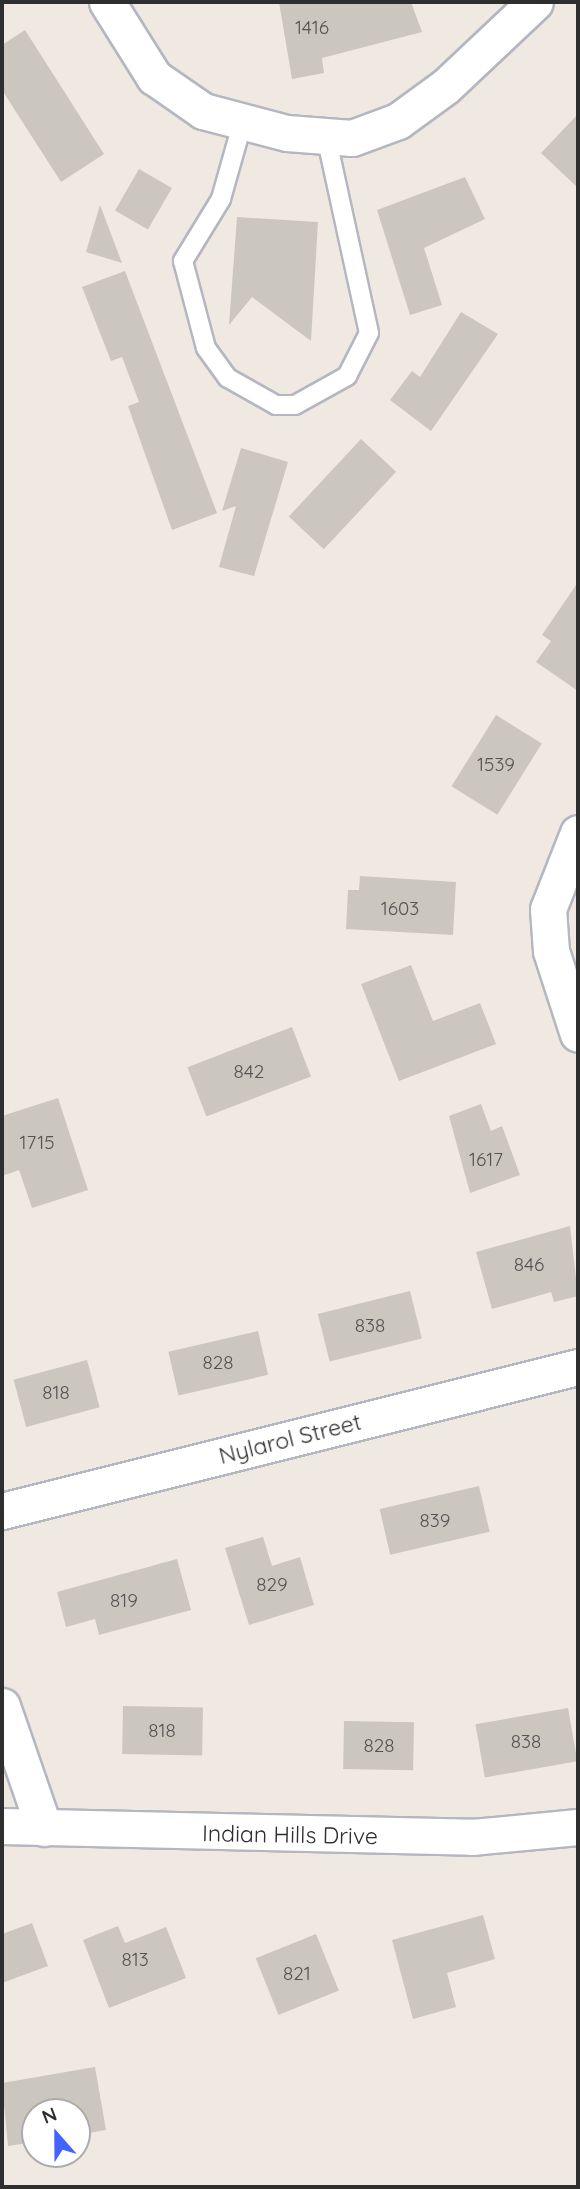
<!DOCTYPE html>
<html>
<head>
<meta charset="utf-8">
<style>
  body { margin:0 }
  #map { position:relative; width:580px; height:2189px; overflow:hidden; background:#efe9e1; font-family:Quicksand,sans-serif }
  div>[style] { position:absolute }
  .building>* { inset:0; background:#cbc7bf; transform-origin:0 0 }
  .roads { filter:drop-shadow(2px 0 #b4b7c1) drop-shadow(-2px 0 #b4b7c1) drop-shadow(0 2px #b4b7c1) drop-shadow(0 -2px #b4b7c1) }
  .service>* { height:18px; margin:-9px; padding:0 9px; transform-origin:9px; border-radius:9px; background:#fff }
  .minor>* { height:35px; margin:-17.5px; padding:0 17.5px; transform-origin:17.5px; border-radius:17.5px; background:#fff }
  span { translate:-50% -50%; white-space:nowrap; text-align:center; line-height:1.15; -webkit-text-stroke:5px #fff; paint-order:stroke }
  .number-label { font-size:19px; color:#555452 }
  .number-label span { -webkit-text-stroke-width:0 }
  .street-label { font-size:23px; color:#2e2e2e }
  .frame { position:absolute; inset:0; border:4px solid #2e2e2e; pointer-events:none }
  .north { position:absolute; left:21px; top:2098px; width:70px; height:70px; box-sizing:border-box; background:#fff; border:2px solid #ababab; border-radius:50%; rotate:339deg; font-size:19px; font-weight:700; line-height:28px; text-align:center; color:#2e2e2e }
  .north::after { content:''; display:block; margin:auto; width:24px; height:32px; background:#4264fb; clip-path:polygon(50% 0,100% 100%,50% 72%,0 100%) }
</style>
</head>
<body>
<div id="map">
  <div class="building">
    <div style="clip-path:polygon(279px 2px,411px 2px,422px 32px,322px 58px,324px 73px,292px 79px)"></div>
    <div style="clip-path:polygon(25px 30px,104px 154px,61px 182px,2px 90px,2px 45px)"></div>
    <div style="clip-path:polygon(578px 114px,578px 188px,541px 153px)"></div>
    <div style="left:139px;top:169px;width:38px;height:48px;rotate:30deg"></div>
    <div style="clip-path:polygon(465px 177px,485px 219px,424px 248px,442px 305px,410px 315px,377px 210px)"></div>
    <div style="clip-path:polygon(100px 205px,122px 263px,86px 252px)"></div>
    <div style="clip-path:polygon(237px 217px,318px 222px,311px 341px,252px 297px,229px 325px)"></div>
    <div style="clip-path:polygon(125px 271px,217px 513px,172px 530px,128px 406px,139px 402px,122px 357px,111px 361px,82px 287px)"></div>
    <div style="clip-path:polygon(461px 312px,498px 334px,431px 431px,390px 400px,412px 371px,420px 377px)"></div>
    <div style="left:361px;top:439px;width:48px;height:106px;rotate:43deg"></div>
    <div style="clip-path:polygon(241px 448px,288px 462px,254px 576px,219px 567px,236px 506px,222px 511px)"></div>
    <div style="clip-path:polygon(578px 582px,578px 691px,536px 662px,551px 641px,542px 635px)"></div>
    <div style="left:496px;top:715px;width:54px;height:84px;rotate:32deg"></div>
    <div style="clip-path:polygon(360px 876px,456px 882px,453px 935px,346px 929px,348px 890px,359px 890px)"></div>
    <div style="clip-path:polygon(411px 965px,433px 1021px,480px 1003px,496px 1044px,399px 1081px,361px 984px)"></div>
    <div style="left:292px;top:1027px;width:53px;height:112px;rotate:69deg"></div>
    <div style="clip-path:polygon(58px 1098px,88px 1190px,32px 1208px,19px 1170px,2px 1176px,2px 1116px)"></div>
    <div style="clip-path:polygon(481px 1104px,491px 1131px,502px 1126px,520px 1175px,470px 1193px,449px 1116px)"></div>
    <div style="clip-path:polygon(570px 1226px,578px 1296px,554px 1302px,551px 1292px,492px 1309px,476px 1252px)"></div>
    <div style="left:410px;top:1291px;width:49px;height:95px;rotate:76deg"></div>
    <div style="left:258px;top:1331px;width:45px;height:92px;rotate:77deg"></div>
    <div style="left:87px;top:1360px;width:49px;height:76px;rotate:75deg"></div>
    <div style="left:479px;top:1486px;width:47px;height:102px;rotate:77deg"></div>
    <div style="clip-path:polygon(263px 1537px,272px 1566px,300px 1557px,314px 1605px,249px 1625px,225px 1548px)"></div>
    <div style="clip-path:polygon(177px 1559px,191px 1610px,99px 1635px,95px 1619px,66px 1627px,57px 1592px)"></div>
    <div style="left:123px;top:1706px;width:80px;height:48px;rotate:1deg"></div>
    <div style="left:568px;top:1708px;width:54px;height:94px;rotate:80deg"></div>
    <div style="left:344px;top:1721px;width:70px;height:48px;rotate:1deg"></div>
    <div style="clip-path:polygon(483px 1915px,495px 1959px,447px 1973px,456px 2007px,413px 2019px,392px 1940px)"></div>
    <div style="clip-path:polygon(32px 1923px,48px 1966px,2px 1983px,2px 1934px)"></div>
    <div style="clip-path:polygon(118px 1926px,125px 1943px,166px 1927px,186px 1978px,109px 2008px,83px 1940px)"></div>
    <div style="left:316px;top:1934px;width:61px;height:65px;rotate:68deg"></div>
    <div style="clip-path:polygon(95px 2067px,106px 2130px,77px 2135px,77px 2112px,35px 2112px,35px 2142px,8px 2146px,2px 2083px)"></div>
  </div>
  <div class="roads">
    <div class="service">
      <div style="left:243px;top:121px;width:81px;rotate:105.8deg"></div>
      <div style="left:221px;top:199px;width:73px;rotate:121.5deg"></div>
      <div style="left:183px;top:261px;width:90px;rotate:75.2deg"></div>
      <div style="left:206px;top:348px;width:37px;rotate:54deg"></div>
      <div style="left:228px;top:378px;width:55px;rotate:29.4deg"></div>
      <div style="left:276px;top:405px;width:19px"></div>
      <div style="left:295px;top:405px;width:60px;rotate:-29.1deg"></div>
      <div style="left:347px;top:376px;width:48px;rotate:-62.9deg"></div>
      <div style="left:369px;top:333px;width:202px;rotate:-102.3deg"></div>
    </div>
    <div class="minor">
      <div style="left:107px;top:2px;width:89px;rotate:57.9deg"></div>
      <div style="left:154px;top:77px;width:60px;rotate:34.8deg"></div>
      <div style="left:203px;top:111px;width:87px;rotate:14.7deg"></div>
      <div style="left:287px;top:133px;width:65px;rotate:4.4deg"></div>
      <div style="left:352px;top:138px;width:49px;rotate:-20.3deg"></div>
      <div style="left:398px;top:121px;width:59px;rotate:-36.1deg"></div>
      <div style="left:446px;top:86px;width:122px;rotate:-43.3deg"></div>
      <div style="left:578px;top:833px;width:82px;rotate:111.5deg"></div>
      <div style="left:548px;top:909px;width:42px;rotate:85.9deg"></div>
      <div style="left:551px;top:951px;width:87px;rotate:72deg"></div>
      <div style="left:2px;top:1511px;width:594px;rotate:-14.04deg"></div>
      <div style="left:2px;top:1706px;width:129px;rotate:71deg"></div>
      <div style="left:2px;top:1826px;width:470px;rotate:1.3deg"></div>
      <div style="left:472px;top:1837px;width:106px;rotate:-5.4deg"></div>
    </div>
  </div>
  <div class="number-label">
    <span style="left:312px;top:28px">1416</span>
    <span style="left:496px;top:765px">1539</span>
    <span style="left:400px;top:909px">1603</span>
    <span style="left:249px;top:1072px">842</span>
    <span style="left:37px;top:1143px">1715</span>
    <span style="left:486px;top:1160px">1617</span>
    <span style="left:529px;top:1265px">846</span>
    <span style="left:370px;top:1326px">838</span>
    <span style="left:218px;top:1363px">828</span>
    <span style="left:56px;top:1393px">818</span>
    <span style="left:435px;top:1521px">839</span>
    <span style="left:272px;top:1585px">829</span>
    <span style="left:124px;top:1601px">819</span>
    <span style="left:162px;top:1731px">818</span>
    <span style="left:526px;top:1742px">838</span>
    <span style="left:379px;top:1746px">828</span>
    <span style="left:135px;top:1960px">813</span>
    <span style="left:297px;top:1974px">821</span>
  </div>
  <div class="street-label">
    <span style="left:290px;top:1439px;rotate:-14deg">Nylarol Street</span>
    <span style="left:290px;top:1835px;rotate:1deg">Indian Hills Drive</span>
  </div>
  <div class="frame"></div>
  <div class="north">N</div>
</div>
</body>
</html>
